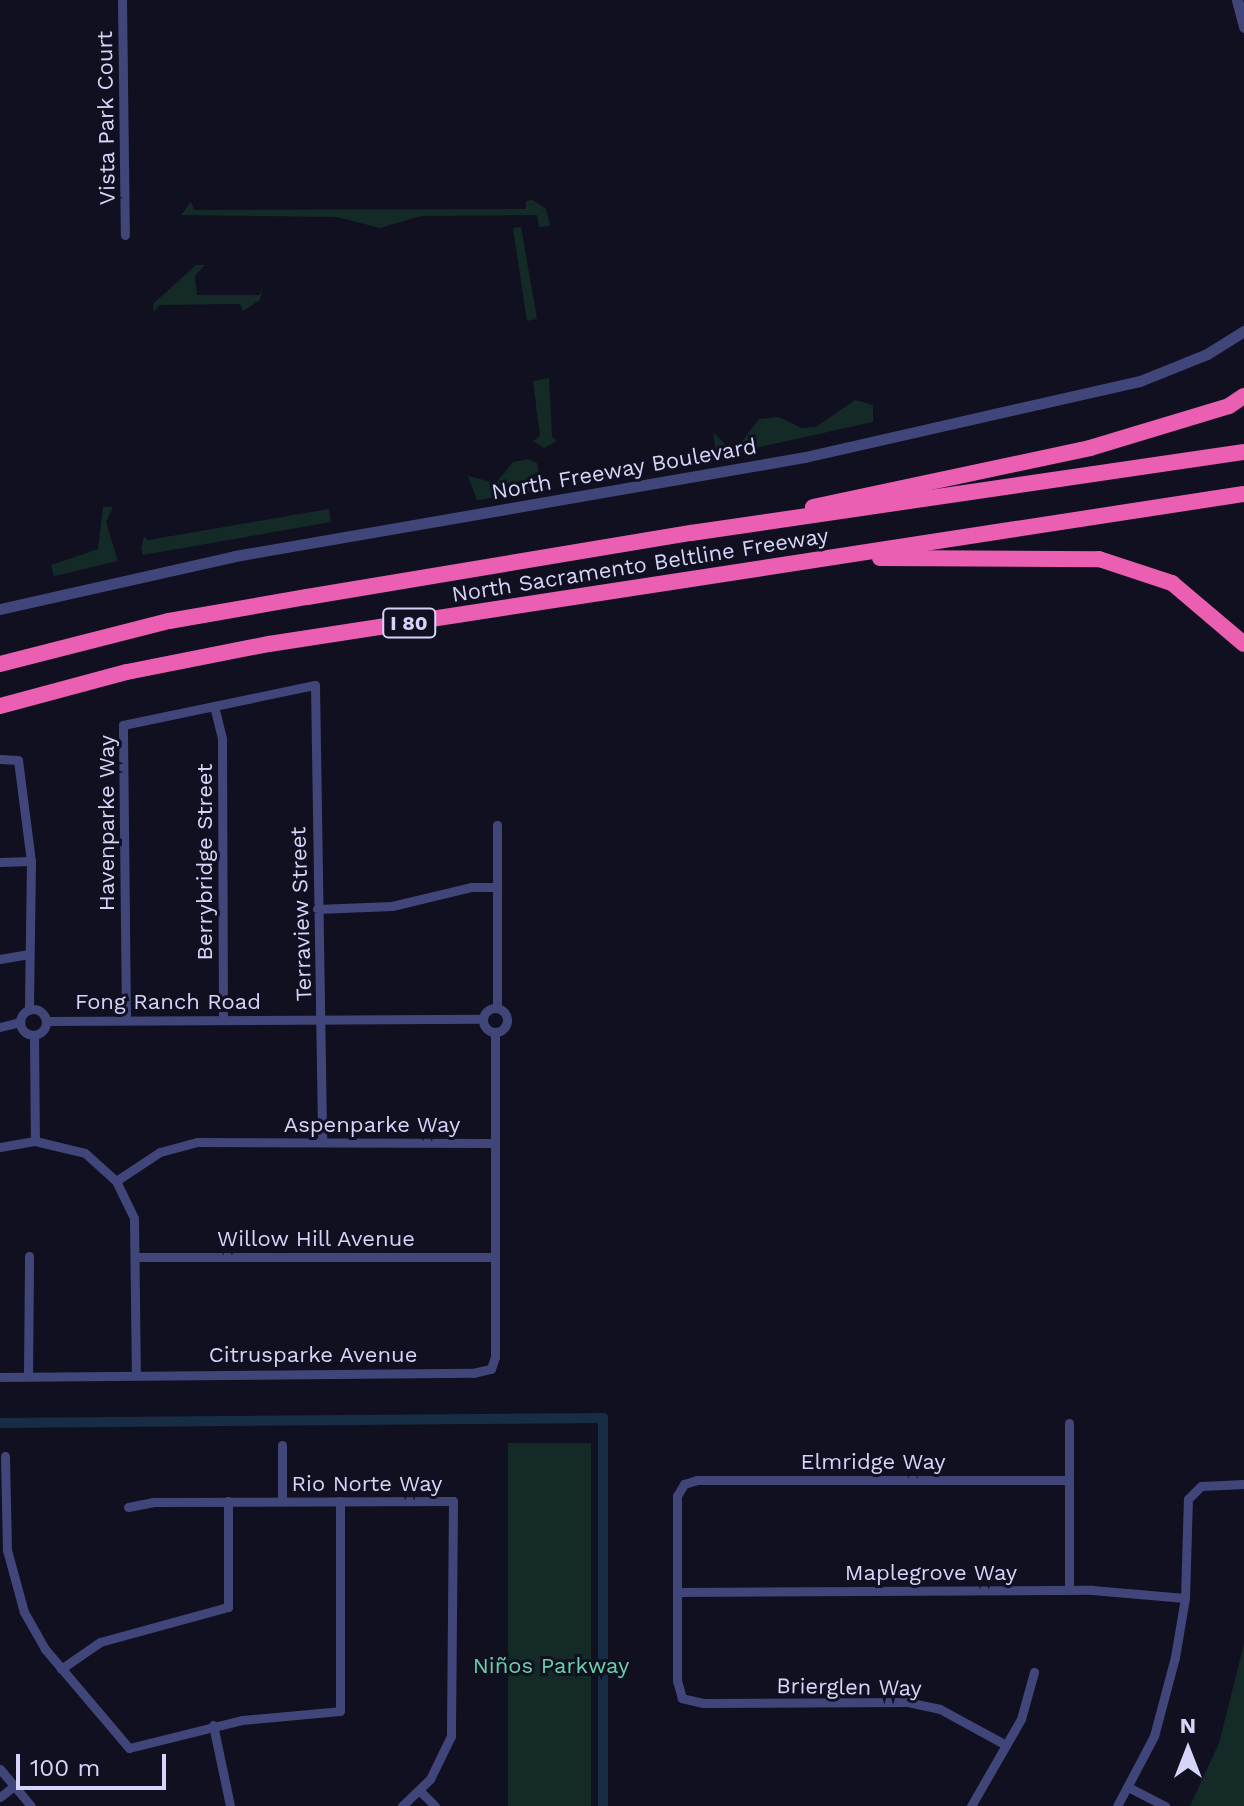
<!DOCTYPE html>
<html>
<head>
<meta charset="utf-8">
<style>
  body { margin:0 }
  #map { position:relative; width:1244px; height:1806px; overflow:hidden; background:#111020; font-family:"Work Sans",sans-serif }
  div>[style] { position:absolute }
  .green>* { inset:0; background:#142a26; transform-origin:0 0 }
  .canal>* { height:10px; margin:-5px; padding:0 5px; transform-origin:5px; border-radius:5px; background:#162d45 }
  .minor>* { height:9px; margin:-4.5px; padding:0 4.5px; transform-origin:4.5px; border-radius:4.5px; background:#41467a }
  .minor>.ring { margin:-4.5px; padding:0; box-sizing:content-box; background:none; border:9px solid #41467a; border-radius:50% }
  .tertiary>* { height:11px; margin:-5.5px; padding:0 5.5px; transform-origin:5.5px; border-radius:5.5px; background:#41467a }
  .motorway>* { height:16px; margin:-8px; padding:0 8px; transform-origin:8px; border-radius:8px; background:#eb5fb3 }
  span { translate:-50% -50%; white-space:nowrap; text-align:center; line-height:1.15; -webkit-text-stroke:6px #111020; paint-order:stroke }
  .shield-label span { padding:2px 6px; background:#111020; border:2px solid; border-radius:6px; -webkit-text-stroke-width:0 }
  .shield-label { font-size:20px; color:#d5d5fa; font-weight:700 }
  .street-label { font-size:22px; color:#d5d5fa }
  .park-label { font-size:22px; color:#6ad0aa }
  .north { position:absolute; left:1148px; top:1710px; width:80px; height:80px; -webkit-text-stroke:6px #111020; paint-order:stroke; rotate:0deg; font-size:22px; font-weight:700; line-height:32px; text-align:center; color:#d5d5fa }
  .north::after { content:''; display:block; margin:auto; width:28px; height:36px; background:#d5d5fa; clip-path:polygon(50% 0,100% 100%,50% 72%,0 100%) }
  .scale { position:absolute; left:16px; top:1754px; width:150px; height:36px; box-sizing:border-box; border:4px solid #d5d5fa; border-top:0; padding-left:10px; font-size:24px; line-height:28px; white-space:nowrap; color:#d5d5fa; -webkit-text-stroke:6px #111020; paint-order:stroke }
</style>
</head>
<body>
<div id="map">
  <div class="green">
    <div style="clip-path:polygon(533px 200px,546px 209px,550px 226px,539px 227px,537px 215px,421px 216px,380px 228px,337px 217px,181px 215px,191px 202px,194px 210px,526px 209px,526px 201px)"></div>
    <div style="clip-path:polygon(521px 227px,537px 319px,527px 321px,513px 228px)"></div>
    <div style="clip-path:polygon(196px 265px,205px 265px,195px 276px,197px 295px,259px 295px,262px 288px,260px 300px,243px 311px,240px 304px,159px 305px,154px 312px,153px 304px)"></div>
    <div style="clip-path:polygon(549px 378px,552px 437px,557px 441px,544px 448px,533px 441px,540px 436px,533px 381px)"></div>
    <div style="clip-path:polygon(855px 400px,873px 405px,873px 422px,719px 456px,716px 451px,713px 432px,727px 446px,737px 448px,759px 419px,779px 417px,801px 428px,816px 427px)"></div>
    <div style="clip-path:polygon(528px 459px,537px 463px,542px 490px,477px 500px,468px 476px,496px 483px,513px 462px)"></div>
    <div style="clip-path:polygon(103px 507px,113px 507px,106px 522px,118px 561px,54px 576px,51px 565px,98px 549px)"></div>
    <div style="clip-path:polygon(329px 509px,331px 522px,143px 555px,141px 548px,144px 537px,148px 540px)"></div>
    <div style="left:508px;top:1443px;width:83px;height:363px"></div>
    <div style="clip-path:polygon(1244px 1644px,1244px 1806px,1190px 1806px,1219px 1743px)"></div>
  </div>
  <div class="canal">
    <div style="left:0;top:1423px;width:603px;rotate:-0.48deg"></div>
    <div style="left:603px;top:1418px;width:388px;rotate:90deg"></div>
  </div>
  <div class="minor">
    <div style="left:122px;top:0;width:235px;rotate:89.3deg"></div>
    <div style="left:214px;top:706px;width:34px;rotate:76deg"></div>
    <div style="left:222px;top:739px;width:280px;rotate:89.8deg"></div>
    <div style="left:0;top:759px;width:18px;rotate:3deg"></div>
    <div style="left:18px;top:760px;width:102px;rotate:82.7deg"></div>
    <div style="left:31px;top:861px;width:149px;rotate:90.8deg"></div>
    <div style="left:497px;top:825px;width:183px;rotate:90deg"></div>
    <div style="left:0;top:862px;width:31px;rotate:-2deg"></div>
    <div style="left:317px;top:909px;width:75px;rotate:-2.3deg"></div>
    <div style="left:392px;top:906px;width:81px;rotate:-13.5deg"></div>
    <div style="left:471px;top:887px;width:25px"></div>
    <div style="left:0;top:959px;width:29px;rotate:-10deg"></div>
    <div class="ring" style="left:483px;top:1008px;width:15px;height:15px"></div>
    <div class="ring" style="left:20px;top:1009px;width:17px;height:17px"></div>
    <div style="left:126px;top:1020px;width:295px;rotate:-90.6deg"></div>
    <div style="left:123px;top:725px;width:196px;rotate:-11.8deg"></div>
    <div style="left:315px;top:685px;width:457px;rotate:89.1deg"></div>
    <div style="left:46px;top:1021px;width:436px;rotate:-0.3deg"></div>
    <div style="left:0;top:1027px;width:21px;rotate:-14deg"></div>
    <div style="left:34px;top:1035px;width:106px;rotate:89.5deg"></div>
    <div style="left:0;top:1147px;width:36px;rotate:-10deg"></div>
    <div style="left:35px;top:1141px;width:51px;rotate:13.5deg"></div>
    <div style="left:85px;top:1153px;width:42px;rotate:42.1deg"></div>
    <div style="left:116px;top:1181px;width:41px;rotate:64.1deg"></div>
    <div style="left:134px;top:1218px;width:155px;rotate:89.3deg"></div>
    <div style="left:116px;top:1181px;width:53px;rotate:-33.4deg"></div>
    <div style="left:160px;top:1152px;width:39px;rotate:-15deg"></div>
    <div style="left:198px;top:1142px;width:297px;rotate:0.2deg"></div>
    <div style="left:137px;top:1257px;width:357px"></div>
    <div style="left:28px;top:1376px;width:120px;rotate:-89.5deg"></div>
    <div style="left:0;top:1377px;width:473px;rotate:-0.5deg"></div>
    <div style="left:473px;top:1373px;width:18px;rotate:-13deg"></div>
    <div style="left:491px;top:1369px;width:13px;rotate:-72deg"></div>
    <div style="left:495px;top:1357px;width:324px;rotate:-90deg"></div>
    <div style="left:1069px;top:1423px;width:167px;rotate:90deg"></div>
    <div style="left:282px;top:1445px;width:56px;rotate:90deg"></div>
    <div style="left:5px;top:1456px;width:94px;rotate:88.8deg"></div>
    <div style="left:7px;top:1550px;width:64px;rotate:74.7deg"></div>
    <div style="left:24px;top:1612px;width:43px;rotate:60.4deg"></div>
    <div style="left:45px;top:1649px;width:130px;rotate:49.7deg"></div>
    <div style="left:129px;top:1748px;width:116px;rotate:-13.9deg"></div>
    <div style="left:242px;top:1720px;width:98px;rotate:-5.2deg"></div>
    <div style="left:340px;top:1711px;width:210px;rotate:-90deg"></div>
    <div style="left:128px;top:1507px;width:25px;rotate:-11deg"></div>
    <div style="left:153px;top:1502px;width:300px;rotate:-0.2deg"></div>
    <div style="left:453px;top:1501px;width:235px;rotate:90.5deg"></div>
    <div style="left:451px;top:1736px;width:48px;rotate:116deg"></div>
    <div style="left:430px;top:1779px;width:39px;rotate:136deg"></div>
    <div style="left:677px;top:1592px;width:415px;rotate:-0.3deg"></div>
    <div style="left:1092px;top:1590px;width:93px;rotate:4.9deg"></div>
    <div style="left:61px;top:1669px;width:47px;rotate:-34.7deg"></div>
    <div style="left:100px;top:1642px;width:133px;rotate:-15.3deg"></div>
    <div style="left:228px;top:1607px;width:106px;rotate:-90deg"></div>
    <div style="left:213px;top:1725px;width:83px;rotate:78.1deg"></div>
    <div style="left:1006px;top:1745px;width:75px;rotate:-151.4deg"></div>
    <div style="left:940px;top:1709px;width:35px;rotate:-168deg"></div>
    <div style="left:906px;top:1702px;width:203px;rotate:179.7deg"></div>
    <div style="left:703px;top:1703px;width:22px;rotate:-167deg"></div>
    <div style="left:682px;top:1698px;width:18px;rotate:-106deg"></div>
    <div style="left:677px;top:1681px;width:185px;rotate:-90deg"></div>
    <div style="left:677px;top:1496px;width:14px;rotate:-60deg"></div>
    <div style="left:684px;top:1484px;width:14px;rotate:-17deg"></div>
    <div style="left:697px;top:1480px;width:372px"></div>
    <div style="left:0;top:1769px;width:48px;rotate:50deg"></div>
    <div style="left:1128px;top:1787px;width:42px;rotate:27.2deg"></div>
    <div style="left:420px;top:1791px;width:21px;rotate:45deg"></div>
    <div style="left:0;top:1797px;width:18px;rotate:-38deg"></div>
    <div style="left:971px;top:1806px;width:100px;rotate:-60.1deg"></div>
    <div style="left:1021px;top:1719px;width:49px;rotate:-74.5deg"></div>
    <div style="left:1117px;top:1806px;width:79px;rotate:-62.1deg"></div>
    <div style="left:1154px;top:1736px;width:82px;rotate:-75.1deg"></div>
    <div style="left:1175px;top:1657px;width:60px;rotate:-80.4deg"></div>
    <div style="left:1185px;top:1598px;width:99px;rotate:-88.3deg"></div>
    <div style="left:1188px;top:1499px;width:18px;rotate:-45deg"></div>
    <div style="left:1201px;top:1486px;width:43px;rotate:-2.7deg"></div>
  </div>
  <div class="tertiary">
    <div style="left:1237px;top:0;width:28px;rotate:75deg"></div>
    <div style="left:0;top:609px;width:241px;rotate:-12.7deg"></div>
    <div style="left:235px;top:556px;width:579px;rotate:-9.85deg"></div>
    <div style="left:805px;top:457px;width:344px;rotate:-12.8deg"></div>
    <div style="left:1140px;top:381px;width:72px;rotate:-21.9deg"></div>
    <div style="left:1207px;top:354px;width:44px;rotate:-31.9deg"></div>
  </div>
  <div class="motorway">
    <div style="left:813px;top:507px;width:283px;rotate:-12deg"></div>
    <div style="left:1090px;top:448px;width:145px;rotate:-16.8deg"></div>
    <div style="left:1229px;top:406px;width:18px;rotate:-34deg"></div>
    <div style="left:880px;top:558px;width:219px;rotate:0.3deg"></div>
    <div style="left:1099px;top:559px;width:77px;rotate:18.2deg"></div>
    <div style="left:1172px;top:583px;width:94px;rotate:40.3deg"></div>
    <div style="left:0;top:664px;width:174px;rotate:-14.3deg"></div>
    <div style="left:169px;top:621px;width:140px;rotate:-9.9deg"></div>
    <div style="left:307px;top:597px;width:389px;rotate:-9.5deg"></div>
    <div style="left:691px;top:533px;width:559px;rotate:-8.33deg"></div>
    <div style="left:0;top:706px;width:131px;rotate:-15deg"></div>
    <div style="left:127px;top:672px;width:145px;rotate:-11.2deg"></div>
    <div style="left:269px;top:644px;width:986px;rotate:-8.75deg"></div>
  </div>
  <div class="shield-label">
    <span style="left:409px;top:623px">I 80</span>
  </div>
  <div class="street-label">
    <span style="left:106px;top:118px;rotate:-91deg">Vista Park Court</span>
    <span style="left:624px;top:469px;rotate:-10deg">North Freeway Boulevard</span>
    <span style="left:640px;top:565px;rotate:-9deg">North Sacramento Beltline Freeway</span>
    <span style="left:107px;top:823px;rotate:-90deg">Havenparke Way</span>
    <span style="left:205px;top:862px;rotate:-90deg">Berrybridge Street</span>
    <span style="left:301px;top:914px;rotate:-92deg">Terraview Street</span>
    <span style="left:168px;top:1002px">Fong Ranch Road</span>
    <span style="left:372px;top:1125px">Aspenparke Way</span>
    <span style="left:316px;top:1239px">Willow Hill Avenue</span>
    <span style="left:313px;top:1355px">Citrusparke Avenue</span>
    <span style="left:873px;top:1462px">Elmridge Way</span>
    <span style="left:367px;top:1484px">Rio Norte Way</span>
    <span style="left:931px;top:1573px">Maplegrove Way</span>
    <span style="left:849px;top:1687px;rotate:1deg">Brierglen Way</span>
  </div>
  <div class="park-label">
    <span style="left:551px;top:1666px">Niños Parkway</span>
  </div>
  <div class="north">N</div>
  <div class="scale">100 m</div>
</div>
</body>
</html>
